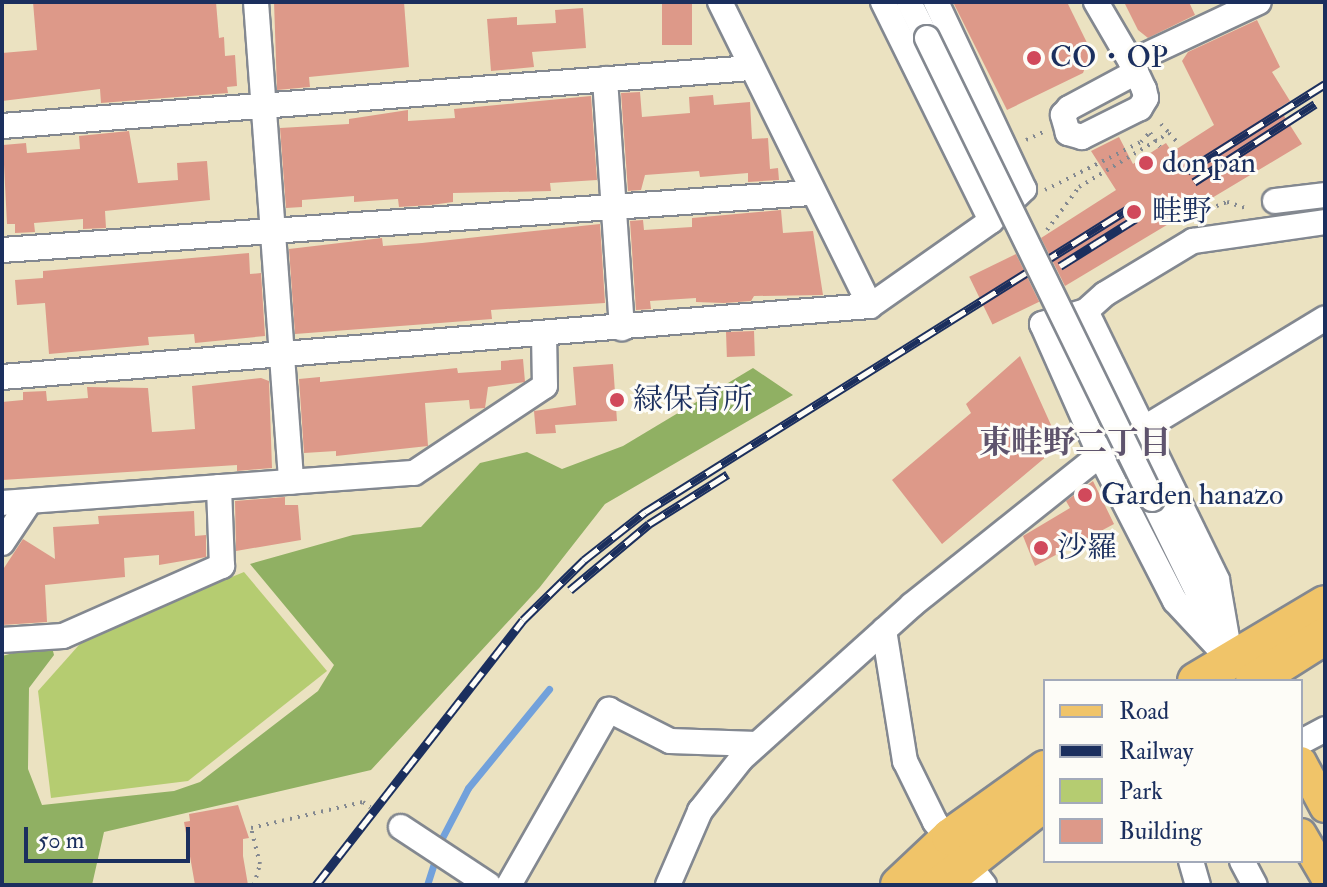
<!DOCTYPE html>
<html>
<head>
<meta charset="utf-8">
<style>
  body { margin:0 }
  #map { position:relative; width:1327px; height:887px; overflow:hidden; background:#ebe2c1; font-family:"IM FELL Double Pica","Noto Serif JP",serif }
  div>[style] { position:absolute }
  .green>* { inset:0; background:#b5cc71 }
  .forest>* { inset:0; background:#90b063 }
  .stream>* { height:7px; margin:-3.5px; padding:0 3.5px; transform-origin:3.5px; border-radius:3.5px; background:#72a1db }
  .building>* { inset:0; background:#dd9989; transform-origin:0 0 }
  .path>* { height:4px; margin-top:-2px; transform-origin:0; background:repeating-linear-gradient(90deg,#838890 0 2px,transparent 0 8px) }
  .roads { filter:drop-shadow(2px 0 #838890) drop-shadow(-2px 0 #838890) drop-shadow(0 2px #838890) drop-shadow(0 -2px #838890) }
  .minor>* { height:24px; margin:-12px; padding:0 12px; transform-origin:12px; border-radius:12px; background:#fff }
  .major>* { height:30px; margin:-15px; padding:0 15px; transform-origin:15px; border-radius:15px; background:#f0c469 }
  .highway>* { height:36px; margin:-18px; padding:0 18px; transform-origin:18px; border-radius:18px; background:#f0c469 }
  .rail>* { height:9px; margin-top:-4.5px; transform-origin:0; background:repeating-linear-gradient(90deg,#fdfcf7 0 18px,#1b2f5e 0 36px); box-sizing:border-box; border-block:2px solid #1b2f5e }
  .bridges { filter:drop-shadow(2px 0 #838890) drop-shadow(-2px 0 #838890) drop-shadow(0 2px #838890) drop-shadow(0 -2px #838890) }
  .minor-bridge>* { height:24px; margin:-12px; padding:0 12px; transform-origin:12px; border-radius:12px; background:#fff }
  .dots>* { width:22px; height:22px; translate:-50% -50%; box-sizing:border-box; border:4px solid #fdfcf7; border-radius:50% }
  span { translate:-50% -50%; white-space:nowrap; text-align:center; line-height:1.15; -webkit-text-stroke:6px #fdfcf7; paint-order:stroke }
  .poi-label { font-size:30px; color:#1b2f5e }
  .left { translate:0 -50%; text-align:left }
  .neighbourhood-label { font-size:32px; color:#5f546d; font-weight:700 }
  .frame { position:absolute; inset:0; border:4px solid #1b2f5e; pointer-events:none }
  .legend { position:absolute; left:1043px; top:679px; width:260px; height:184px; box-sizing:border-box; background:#fdfcf7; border:2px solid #a3aaba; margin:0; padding:10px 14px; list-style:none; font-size:24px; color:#1b2f5e }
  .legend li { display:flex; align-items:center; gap:16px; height:40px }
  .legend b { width:40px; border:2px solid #a3aaba }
  .scale { position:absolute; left:24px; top:827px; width:166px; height:36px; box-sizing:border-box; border:4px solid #1b2f5e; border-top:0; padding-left:10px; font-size:24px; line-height:28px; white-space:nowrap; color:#1b2f5e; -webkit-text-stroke:6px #fdfcf7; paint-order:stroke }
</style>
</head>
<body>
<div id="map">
  <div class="green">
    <div style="clip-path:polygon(244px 572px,327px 671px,188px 781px,51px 798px,38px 691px,87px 636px)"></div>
  </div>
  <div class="forest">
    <div style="clip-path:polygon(753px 368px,793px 395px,605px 504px,540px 587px,371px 770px,104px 832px,92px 885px,2px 885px,2px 656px,51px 643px,54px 655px,29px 688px,28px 769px,42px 805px,174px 791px,200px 782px,318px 691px,334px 665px,250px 564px,353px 535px,421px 527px,480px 463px,527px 452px,562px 469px,623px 446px)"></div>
  </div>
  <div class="stream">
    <div style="left:427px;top:885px;width:49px;rotate:-72.3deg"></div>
    <div style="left:442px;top:838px;width:56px;rotate:-62.5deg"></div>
    <div style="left:468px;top:788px;width:128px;rotate:-50.7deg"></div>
  </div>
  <div class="building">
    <div style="clip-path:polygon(33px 2px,216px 2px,219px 38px,224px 37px,225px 56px,235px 55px,237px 86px,227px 87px,228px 93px,101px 103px,100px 89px,2px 101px,2px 53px,37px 50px)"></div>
    <div style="clip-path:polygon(274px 2px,404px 2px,409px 67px,309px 77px,310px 87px,277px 90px)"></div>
    <div style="left:662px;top:2px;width:30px;height:43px"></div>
    <div style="clip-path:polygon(953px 2px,1067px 2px,1091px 51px,1083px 73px,1007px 110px)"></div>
    <div style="clip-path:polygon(1124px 2px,1189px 2px,1195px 15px,1148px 38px,1138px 30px)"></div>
    <div style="clip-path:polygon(583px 8px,586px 48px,532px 52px,534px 67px,491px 71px,487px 19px,517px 17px,517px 25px,556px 23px,555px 10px)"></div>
    <div style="clip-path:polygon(1257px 20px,1280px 67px,1272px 72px,1290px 101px,1279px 108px,1302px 144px,1065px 286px,1041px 238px,1116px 190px,1091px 151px,1119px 137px,1133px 164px,1166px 143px,1172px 152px,1214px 125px,1182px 61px,1188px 52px)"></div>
    <div style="clip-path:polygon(640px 92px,642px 117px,690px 113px,689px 97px,713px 95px,714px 105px,750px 102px,752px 139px,768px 138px,770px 169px,778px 168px,779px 180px,748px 182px,748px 173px,700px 177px,699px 171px,645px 175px,641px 190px,628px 191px,621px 93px)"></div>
    <div style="clip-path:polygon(591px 96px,597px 180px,550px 183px,551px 191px,453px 193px,453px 202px,431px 205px,399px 207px,398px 199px,354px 202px,354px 196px,302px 200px,302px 207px,286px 208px,280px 128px,349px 124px,349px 119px,408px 110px,408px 121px,455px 118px,454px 109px)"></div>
    <div style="clip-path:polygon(129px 131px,138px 183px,178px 180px,177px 163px,207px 161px,210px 200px,105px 211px,106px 228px,83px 229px,83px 219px,34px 223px,35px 232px,15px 233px,15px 224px,7px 224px,3px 145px,26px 143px,27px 153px,80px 149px,79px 136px)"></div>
    <div style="clip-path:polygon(781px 210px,783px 233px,813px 231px,823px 295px,754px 296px,751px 301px,724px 303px,696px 302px,696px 298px,650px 301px,651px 309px,636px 310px,630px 221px,643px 220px,644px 230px,692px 227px,692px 218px)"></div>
    <div style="clip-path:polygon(600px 224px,605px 303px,491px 310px,492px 319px,295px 334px,289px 249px,382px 238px,383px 246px,422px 243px)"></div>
    <div style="clip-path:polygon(249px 253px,250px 274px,261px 273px,265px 336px,195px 343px,194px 334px,148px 337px,149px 345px,49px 354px,45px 303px,17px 305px,15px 280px,43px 278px,43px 271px)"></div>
    <div style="left:1016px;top:254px;width:53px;height:52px;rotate:64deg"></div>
    <div style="left:754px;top:331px;width:25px;height:28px;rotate:88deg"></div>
    <div style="clip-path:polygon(1020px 356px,1060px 445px,942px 544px,892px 480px,971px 413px,966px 404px)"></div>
    <div style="clip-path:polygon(523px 359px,525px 382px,488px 387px,485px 408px,470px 409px,469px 400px,425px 403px,428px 446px,336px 456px,336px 451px,304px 453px,299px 379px,320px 377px,320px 382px,457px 368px,458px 373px,501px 370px,501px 361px)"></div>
    <div style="clip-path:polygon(613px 364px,617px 421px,555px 425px,556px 433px,536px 434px,534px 411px,576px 405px,573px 367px)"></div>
    <div style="clip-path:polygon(261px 378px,269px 381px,272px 468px,237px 471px,237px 465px,2px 480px,2px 402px,23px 400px,23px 392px,46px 391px,47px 401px,88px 398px,87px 387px,148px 388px,152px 432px,169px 431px,195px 429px,192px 386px)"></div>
    <div style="clip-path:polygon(1093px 481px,1114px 524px,1035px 566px,1023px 536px,1070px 508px,1066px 501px)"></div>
    <div style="clip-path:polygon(285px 497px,285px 505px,298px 505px,301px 540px,236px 551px,235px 501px)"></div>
    <div style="clip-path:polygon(194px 511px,195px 536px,206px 535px,206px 557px,159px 565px,159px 555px,124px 558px,125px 577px,45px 585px,47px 622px,2px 625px,2px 571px,23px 539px,55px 559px,53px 527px,99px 524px,98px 516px)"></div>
    <div style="clip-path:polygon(238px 805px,249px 838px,243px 839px,243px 856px,248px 885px,195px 885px,184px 822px,190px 821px,189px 814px)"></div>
  </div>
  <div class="path">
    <div style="left:1161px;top:124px;width:12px;rotate:48deg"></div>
    <div style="left:1150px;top:133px;width:17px;rotate:54deg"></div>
    <div style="left:1026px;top:140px;width:21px;rotate:-25deg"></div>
    <div style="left:1045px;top:190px;width:107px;rotate:-26.6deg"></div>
    <div style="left:1141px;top:142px;width:13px;rotate:-48deg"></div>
    <div style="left:1209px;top:209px;width:19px;rotate:-21deg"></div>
    <div style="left:1227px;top:202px;width:22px;rotate:18deg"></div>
    <div style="left:1047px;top:230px;width:54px;rotate:-53.3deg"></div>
    <div style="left:1079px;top:187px;width:105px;rotate:-31deg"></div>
    <div style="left:1169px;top:133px;width:15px;rotate:48deg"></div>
    <div style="left:254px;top:885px;width:22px;rotate:-74deg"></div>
    <div style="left:260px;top:864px;width:37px;rotate:-104deg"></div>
    <div style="left:251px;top:828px;width:115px;rotate:-13.1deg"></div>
    <div style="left:363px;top:802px;width:9px;rotate:36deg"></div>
  </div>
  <div class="roads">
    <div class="minor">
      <div style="left:256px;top:2px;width:481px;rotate:85.8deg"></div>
      <div style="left:720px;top:2px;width:339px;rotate:63.7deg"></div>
      <div style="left:883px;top:2px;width:244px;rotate:63.7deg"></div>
      <div style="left:909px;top:2px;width:40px;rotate:63.4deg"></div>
      <div style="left:1096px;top:2px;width:69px;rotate:59.7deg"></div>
      <div style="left:1131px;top:62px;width:11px;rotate:63deg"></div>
      <div style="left:1136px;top:72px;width:19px;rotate:65deg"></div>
      <div style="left:1144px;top:89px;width:9px;rotate:77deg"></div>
      <div style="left:1146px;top:98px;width:12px;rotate:121deg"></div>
      <div style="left:1140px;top:108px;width:65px;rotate:153.4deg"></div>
      <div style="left:1082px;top:137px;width:15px;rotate:-164deg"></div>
      <div style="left:1068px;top:133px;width:19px;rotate:-106deg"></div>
      <div style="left:1063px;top:115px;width:9px;rotate:-49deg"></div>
      <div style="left:1069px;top:108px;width:76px;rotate:-28.2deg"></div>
      <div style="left:1131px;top:62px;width:141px;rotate:-25.1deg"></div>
      <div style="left:605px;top:79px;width:250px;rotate:86.1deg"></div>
      <div style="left:2px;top:126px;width:751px;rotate:-4.43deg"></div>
      <div style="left:1275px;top:201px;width:50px;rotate:-6.8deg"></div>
      <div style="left:2px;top:250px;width:811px;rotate:-4.03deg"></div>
      <div style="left:1086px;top:311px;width:299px;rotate:64deg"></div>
      <div style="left:1217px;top:580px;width:82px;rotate:80.2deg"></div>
      <div style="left:2px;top:377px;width:871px;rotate:-4.68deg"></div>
      <div style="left:870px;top:306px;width:148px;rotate:-35.1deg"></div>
      <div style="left:991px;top:221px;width:46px;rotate:-44.1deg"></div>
      <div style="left:1024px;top:189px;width:207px;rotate:-115.2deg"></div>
      <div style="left:1152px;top:499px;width:150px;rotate:63.9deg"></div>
      <div style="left:2px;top:503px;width:413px;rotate:-4.2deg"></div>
      <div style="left:414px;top:473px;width:157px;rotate:-33.6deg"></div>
      <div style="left:545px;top:386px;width:52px;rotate:-91.1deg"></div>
      <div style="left:2px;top:543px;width:50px;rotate:-56.3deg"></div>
      <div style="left:884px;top:630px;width:133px;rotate:80.9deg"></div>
      <div style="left:905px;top:761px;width:68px;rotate:63.8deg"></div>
      <div style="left:935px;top:822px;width:80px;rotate:52.1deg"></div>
      <div style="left:2px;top:640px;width:61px;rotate:-3.8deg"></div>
      <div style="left:63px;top:636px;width:174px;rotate:-23.8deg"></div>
      <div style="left:222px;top:566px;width:79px;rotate:-92.2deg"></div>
      <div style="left:1231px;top:661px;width:82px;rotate:-133deg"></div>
      <div style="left:1175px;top:601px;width:164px;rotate:-117.2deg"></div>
      <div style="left:1100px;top:455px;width:143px;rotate:-113.9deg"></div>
      <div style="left:1042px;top:324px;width:46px;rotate:-16.5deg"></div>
      <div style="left:1086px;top:311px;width:25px;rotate:-42deg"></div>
      <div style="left:1105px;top:294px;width:103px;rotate:-31.1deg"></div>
      <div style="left:1193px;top:241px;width:133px;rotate:-8.2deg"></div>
      <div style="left:1301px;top:742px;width:27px;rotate:-28deg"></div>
      <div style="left:401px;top:827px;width:105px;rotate:33.4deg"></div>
      <div style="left:1191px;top:861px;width:25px;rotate:74deg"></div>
      <div style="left:1242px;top:861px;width:27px;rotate:62deg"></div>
      <div style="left:509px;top:885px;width:202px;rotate:-60.3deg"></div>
      <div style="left:609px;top:710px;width:68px;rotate:26.9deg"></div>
      <div style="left:670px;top:741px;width:87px;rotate:2deg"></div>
      <div style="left:668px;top:885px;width:81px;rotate:-66.6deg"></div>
      <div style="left:700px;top:811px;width:66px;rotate:-51.7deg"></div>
      <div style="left:741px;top:759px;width:230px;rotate:-42deg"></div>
      <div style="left:912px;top:605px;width:241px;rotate:-38.6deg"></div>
      <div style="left:1100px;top:455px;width:263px;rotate:-31.3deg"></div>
    </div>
    <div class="major">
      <div style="left:1301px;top:762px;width:51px;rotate:61.9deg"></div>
      <div style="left:1301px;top:834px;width:48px;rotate:59.7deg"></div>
    </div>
    <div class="highway">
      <div style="left:1196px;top:681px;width:150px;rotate:-30.8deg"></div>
      <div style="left:1254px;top:681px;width:84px;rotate:-32.4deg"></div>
      <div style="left:899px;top:885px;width:70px;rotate:-43.3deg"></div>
      <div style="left:950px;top:837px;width:117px;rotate:-35.6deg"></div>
      <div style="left:940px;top:885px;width:134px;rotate:-38.3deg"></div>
    </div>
  </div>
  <div class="rail">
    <div style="left:1187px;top:171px;width:163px;rotate:-32.2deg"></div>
    <div style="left:1194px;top:182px;width:144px;rotate:-32.8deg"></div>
    <div style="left:1060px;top:266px;width:89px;rotate:-32.1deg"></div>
    <div style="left:570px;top:590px;width:103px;rotate:-39.9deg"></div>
    <div style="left:649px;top:524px;width:93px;rotate:-32.3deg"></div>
    <div style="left:316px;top:885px;width:336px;rotate:-52deg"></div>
    <div style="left:523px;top:620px;width:86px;rotate:-44.5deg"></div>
    <div style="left:584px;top:560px;width:78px;rotate:-38.2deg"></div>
    <div style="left:645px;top:512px;width:570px;rotate:-32.1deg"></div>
  </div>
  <div class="bridges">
    <div class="minor-bridge">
      <div style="left:927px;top:38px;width:513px;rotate:63.98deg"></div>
    </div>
  </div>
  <div class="dots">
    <div style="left:1034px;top:58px;background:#d1495b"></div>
    <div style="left:1146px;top:163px;background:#d1495b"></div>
    <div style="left:1134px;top:212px;background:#d1495b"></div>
    <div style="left:617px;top:400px;background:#d1495b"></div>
    <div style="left:1085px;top:495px;background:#d1495b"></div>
    <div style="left:1041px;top:548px;background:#d1495b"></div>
  </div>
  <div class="poi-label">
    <span class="left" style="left:1050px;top:58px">CO・OP</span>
    <span class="left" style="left:1162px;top:163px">don pan</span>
    <span class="left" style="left:1152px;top:212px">畦野</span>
    <span class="left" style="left:633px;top:400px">緑保育所</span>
    <span class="left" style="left:1101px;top:495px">Garden hanazo</span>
    <span class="left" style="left:1057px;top:548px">沙羅</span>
  </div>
  <div class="neighbourhood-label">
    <span style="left:1075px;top:443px">東畦野二丁目</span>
  </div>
  <div class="frame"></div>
  <ul class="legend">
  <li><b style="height:10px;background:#f0c469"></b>Road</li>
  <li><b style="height:10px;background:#1b2f5e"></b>Railway</li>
  <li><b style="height:22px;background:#b5cc71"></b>Park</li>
  <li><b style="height:22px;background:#dd9989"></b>Building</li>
  </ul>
  <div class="scale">50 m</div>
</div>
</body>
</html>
